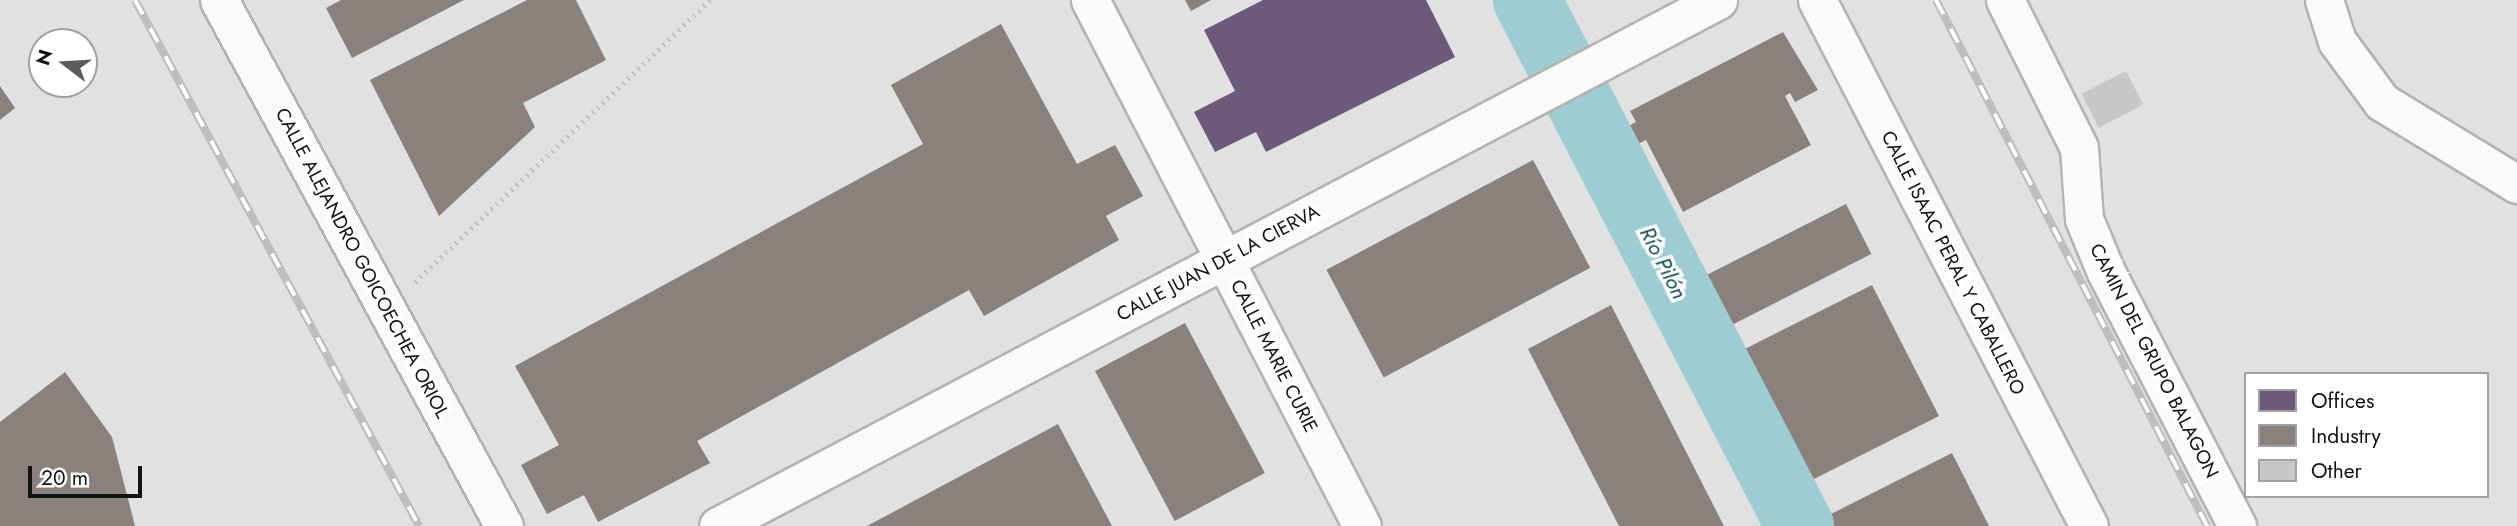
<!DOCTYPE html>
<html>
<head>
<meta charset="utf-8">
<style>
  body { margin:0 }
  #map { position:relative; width:2517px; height:526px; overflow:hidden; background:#e1e1e1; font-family:Jost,sans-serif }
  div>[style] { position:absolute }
  .offices>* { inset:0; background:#6d597a }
  .industry>* { inset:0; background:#8a817c; transform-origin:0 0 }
  .river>* { height:68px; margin:-34px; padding:0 34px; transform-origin:34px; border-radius:34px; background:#9dcdd2 }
  .building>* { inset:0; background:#c7c7c7; transform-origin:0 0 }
  .path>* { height:4.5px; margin-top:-2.25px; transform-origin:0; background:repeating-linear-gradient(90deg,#c0c0c0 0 2px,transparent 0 7px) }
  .roads { filter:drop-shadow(2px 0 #b3b3b3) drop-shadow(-2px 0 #b3b3b3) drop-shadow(0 2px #b3b3b3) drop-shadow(0 -2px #b3b3b3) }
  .minor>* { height:37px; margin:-18.5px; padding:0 18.5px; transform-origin:18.5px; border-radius:18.5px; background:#fafafa }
  .rail>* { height:8px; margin-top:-4px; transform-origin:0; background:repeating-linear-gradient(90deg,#fff 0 16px,#bcbcbc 0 32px); box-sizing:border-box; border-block:2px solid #bcbcbc }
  span { translate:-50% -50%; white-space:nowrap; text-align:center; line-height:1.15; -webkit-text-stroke:7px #fff; paint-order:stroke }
  .street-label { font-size:19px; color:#121313 }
  .water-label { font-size:21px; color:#09494e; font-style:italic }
  .legend { position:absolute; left:2244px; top:372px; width:245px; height:126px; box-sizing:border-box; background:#fff; border:2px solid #a0a1a1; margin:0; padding:9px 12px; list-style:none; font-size:21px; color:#121313 }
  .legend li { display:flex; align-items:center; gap:14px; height:35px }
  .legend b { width:35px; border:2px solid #a0a1a1 }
  .north { position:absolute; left:28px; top:28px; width:70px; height:70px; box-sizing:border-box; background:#fff; border:2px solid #a0a1a1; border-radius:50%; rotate:287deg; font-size:19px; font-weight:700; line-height:28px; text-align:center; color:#121313 }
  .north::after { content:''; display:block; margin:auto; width:24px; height:32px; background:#5a5b5b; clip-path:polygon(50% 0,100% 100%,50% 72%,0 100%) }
  .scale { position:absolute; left:28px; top:466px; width:114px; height:32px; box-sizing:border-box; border:4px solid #121313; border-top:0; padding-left:9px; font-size:21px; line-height:24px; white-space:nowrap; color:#121313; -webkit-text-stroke:5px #fff; paint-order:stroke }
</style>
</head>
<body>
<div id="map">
  <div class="offices">
    <div style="clip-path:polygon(1263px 0,1426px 0,1455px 57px,1266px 152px,1256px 132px,1215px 152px,1194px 112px,1235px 91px,1204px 30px)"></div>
  </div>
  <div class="industry">
    <div style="clip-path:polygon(341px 0,464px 0,352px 58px,326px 8px)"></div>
    <div style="clip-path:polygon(527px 0,576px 0,606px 60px,523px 103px,535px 127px,439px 216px,370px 80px)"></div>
    <div style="clip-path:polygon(1185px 0,1211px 0,1191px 11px)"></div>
    <div style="clip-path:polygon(1001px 24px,1077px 164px,1115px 145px,1143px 196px,1106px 216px,1119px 240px,984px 316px,969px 290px,697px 441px,710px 463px,598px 522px,584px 495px,547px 514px,521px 465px,559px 445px,515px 366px,923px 144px,891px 85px)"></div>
    <div style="clip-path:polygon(1783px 32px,1818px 90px,1795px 102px,1790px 93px,1785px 96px,1811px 145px,1683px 212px,1646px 140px,1628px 149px,1619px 131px,1636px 122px,1630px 111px)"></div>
    <div style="clip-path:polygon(0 86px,15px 108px,0 120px)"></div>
    <div style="left:1533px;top:160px;width:122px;height:234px;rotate:62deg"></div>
    <div style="left:1846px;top:204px;width:56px;height:159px;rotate:63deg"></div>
    <div style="clip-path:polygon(1872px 285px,1939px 416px,1810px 481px,1778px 419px,1766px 427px,1729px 357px)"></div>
    <div style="clip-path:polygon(1611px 305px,1724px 526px,1619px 526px,1528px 349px)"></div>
    <div style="left:1185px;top:323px;width:170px;height:102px;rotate:62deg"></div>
    <div style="clip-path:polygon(65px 372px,112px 437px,135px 526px,0 526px,0 422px)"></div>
    <div style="clip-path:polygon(1058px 424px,1112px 526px,867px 526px)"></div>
    <div style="clip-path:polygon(1952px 453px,1989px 526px,1832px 526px,1827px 516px)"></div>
  </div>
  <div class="river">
    <div style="left:1527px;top:0;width:593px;rotate:62.57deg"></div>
  </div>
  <div class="building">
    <div style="left:2126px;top:71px;width:38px;height:50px;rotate:63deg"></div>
  </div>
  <div class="path">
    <div style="left:415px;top:282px;width:408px;rotate:-43.7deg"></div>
  </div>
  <div class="roads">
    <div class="minor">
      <div style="left:219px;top:0;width:598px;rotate:61.55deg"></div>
      <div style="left:1090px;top:0;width:592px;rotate:62.66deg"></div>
      <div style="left:1817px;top:0;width:592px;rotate:62.66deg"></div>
      <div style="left:2005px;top:0;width:165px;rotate:63.4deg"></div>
      <div style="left:2079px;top:148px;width:71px;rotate:86deg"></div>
      <div style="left:2084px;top:219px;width:57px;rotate:67.5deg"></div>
      <div style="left:2106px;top:272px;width:286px;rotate:62.7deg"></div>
      <div style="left:2324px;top:0;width:43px;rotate:72.4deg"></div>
      <div style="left:2337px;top:41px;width:76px;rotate:53.6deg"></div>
      <div style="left:2382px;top:102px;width:158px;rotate:31.3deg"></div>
      <div style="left:718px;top:526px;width:1130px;rotate:-27.74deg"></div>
    </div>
  </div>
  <div class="rail">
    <div style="left:135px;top:0;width:598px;rotate:61.63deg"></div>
    <div style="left:1936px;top:0;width:592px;rotate:62.74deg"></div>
  </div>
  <div class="street-label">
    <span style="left:362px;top:263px;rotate:62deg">CALLE ALEJANDRO GOICOECHEA ORIOL</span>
    <span style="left:1218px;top:263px;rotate:-28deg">CALLE JUAN DE LA CIERVA</span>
    <span style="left:1953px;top:263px;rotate:63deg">CALLE ISAAC PERAL Y CABALLERO</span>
    <span style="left:1274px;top:356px;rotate:63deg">CALLE MARIE CURIE</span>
    <span style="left:2154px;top:361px;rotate:63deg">CAMIN DEL GRUPO BALAGON</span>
  </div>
  <div class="water-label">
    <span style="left:1663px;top:263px;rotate:63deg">Río Pilón</span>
  </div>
  <ul class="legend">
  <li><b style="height:19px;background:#6d597a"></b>Offices</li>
  <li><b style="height:19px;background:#8a817c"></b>Industry</li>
  <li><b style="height:19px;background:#c7c7c7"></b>Other</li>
  </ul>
  <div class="north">N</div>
  <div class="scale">20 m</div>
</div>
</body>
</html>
